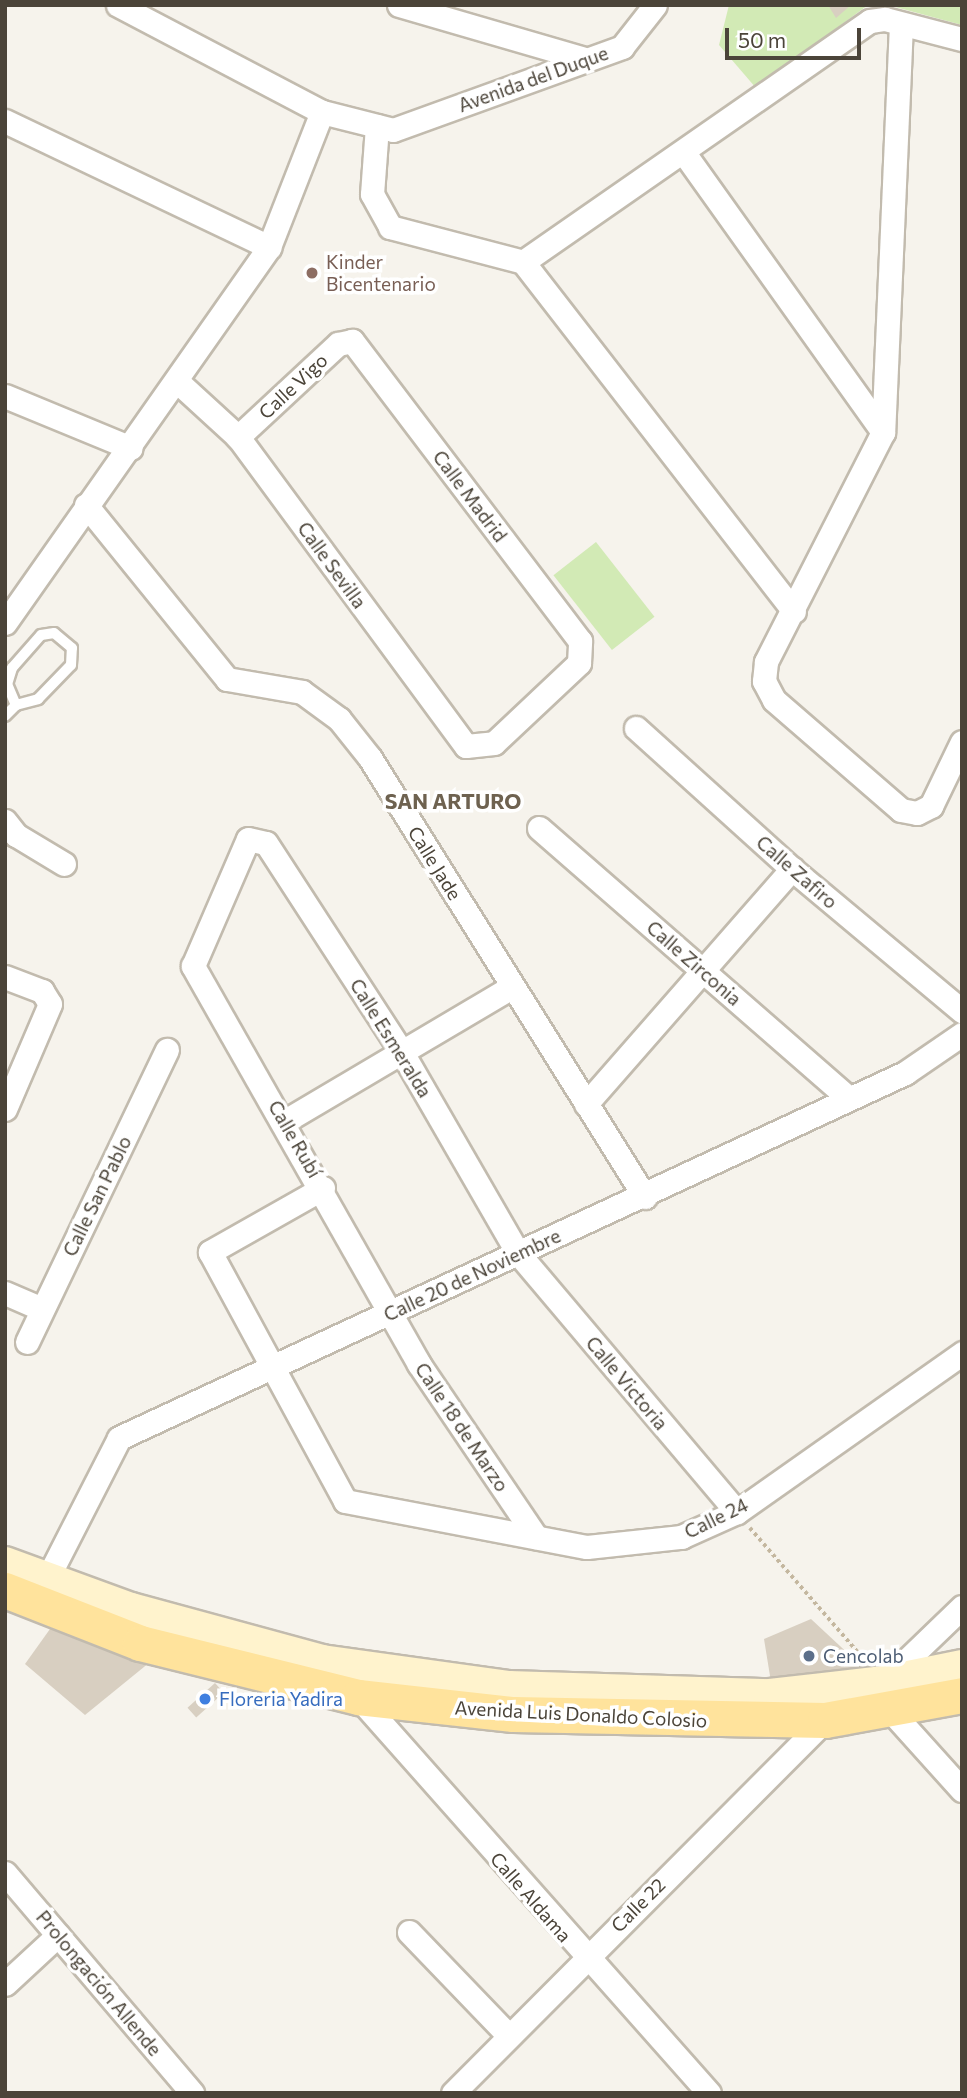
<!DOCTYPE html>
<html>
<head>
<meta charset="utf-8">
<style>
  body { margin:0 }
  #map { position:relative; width:967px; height:2098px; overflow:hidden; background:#f6f3ec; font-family:Commissioner,sans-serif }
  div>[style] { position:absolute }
  .green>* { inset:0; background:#d2eab5; transform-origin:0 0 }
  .building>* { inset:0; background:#d8cfc1; transform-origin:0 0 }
  .path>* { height:3.5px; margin-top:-1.75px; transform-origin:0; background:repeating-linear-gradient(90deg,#c4b79f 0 3.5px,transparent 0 7px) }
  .roads { filter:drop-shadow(2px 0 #c2bbae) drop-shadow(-2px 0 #c2bbae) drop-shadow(0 2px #c2bbae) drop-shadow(0 -2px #c2bbae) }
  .lane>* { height:10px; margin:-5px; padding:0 5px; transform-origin:5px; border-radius:5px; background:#fff }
  .street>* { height:23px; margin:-11.5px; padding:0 11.5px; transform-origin:11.5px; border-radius:11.5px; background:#fff }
  .secondary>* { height:32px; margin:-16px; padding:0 16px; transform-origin:16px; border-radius:16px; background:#fff3cd }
  .primary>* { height:35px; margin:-17.5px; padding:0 17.5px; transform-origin:17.5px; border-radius:17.5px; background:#ffe39c }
  .dots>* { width:19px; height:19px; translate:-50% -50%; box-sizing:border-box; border:4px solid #fff; border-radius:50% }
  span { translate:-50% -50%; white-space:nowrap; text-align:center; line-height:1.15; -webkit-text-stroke:7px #fff; paint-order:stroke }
  .street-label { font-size:19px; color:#4b4439 }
  .education-label { font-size:19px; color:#785e54 }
  .left { translate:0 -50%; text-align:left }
  .service-label { font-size:19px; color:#4e5e75 }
  .shop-label { font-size:19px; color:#366cbe }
  .neighbourhood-label { font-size:21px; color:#6e6250; font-weight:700 }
  .frame { position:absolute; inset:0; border:7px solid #4b4439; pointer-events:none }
  .scale { position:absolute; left:725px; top:28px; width:136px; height:32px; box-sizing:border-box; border:4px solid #4b4439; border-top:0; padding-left:9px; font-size:21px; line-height:24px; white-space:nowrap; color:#4b4439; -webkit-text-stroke:5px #fff; paint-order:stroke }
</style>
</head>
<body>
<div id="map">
  <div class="green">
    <div style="clip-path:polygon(729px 5px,868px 5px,756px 88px,719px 45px)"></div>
    <div style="clip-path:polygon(888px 5px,962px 5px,962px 25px)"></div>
    <div style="left:596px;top:542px;width:95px;height:54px;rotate:52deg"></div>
  </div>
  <div class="building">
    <div style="clip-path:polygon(828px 5px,851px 5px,836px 18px)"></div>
    <div style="clip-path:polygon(811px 1619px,869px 1673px,771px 1682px,764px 1639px)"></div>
    <div style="clip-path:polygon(55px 1622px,155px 1658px,85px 1715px,25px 1664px)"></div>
    <div style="left:215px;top:1683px;width:13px;height:37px;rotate:48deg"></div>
  </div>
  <div class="path">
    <div style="left:750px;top:1528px;width:174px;rotate:49deg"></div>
  </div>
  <div class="roads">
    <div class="lane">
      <div style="left:5px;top:716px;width:16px;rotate:-45deg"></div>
      <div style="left:16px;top:705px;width:23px;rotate:-15deg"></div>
      <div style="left:38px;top:699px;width:47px;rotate:-45.9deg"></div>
      <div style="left:71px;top:665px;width:17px;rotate:-87deg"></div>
      <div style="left:72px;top:648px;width:23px;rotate:-140deg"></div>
      <div style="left:54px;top:633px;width:13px;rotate:171deg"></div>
      <div style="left:41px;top:635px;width:44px;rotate:131.3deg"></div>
      <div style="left:12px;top:668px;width:17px;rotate:107deg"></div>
      <div style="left:7px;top:684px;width:23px;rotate:67deg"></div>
    </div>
    <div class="street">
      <div style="left:118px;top:5px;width:230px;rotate:27.7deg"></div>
      <div style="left:322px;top:112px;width:73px;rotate:14.2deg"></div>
      <div style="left:393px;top:130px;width:244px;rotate:-19.9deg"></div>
      <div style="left:622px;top:47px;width:53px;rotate:-51.8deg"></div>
      <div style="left:399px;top:5px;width:190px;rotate:16.2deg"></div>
      <div style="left:901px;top:24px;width:408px;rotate:92.5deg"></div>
      <div style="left:883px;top:432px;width:258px;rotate:117deg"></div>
      <div style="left:766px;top:662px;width:19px;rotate:96deg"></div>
      <div style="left:764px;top:681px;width:21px;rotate:62deg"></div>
      <div style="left:774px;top:700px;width:168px;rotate:40.9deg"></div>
      <div style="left:901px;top:810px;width:16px;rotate:11deg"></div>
      <div style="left:917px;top:813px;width:16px;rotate:-27deg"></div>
      <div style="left:931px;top:806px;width:71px;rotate:-64.2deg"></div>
      <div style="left:5px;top:121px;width:293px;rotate:25.5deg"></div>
      <div style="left:377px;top:126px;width:68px;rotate:94.2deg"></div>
      <div style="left:372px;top:194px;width:38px;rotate:61deg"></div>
      <div style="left:390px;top:227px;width:138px;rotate:14.7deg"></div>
      <div style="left:523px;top:262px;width:442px;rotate:52.2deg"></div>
      <div style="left:684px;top:153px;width:343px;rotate:54.5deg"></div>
      <div style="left:523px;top:262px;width:422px;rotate:-34.8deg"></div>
      <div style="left:870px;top:21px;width:15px;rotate:-8deg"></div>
      <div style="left:885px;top:19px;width:80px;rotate:14.6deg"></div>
      <div style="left:179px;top:383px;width:80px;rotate:42.5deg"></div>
      <div style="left:238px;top:437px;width:384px;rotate:53.6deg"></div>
      <div style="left:466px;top:746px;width:28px;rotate:-6deg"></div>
      <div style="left:494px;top:743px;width:117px;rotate:-43.3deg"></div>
      <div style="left:579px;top:663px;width:22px;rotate:-87deg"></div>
      <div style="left:580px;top:641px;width:377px;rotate:-127.2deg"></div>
      <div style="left:352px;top:341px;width:14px;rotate:168deg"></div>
      <div style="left:338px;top:344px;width:137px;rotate:137.1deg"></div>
      <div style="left:5px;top:396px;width:136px;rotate:22.4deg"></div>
      <div style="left:86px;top:505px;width:224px;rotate:51deg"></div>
      <div style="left:227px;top:679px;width:76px;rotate:9.8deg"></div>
      <div style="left:302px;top:692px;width:46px;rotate:36.1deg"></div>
      <div style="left:339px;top:719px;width:50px;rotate:51.5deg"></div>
      <div style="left:370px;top:758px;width:518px;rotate:57.94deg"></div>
      <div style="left:5px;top:623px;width:459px;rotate:-54.9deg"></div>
      <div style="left:269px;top:247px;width:145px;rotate:-68.6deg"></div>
      <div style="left:636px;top:728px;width:210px;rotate:42.1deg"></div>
      <div style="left:792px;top:869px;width:222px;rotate:39.9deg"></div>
      <div style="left:5px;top:821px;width:18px;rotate:52deg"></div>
      <div style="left:16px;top:835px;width:56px;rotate:31.1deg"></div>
      <div style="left:539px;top:828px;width:410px;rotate:41.1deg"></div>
      <div style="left:5px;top:977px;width:40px;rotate:21deg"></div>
      <div style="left:42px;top:991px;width:15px;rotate:58deg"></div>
      <div style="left:50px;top:1004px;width:114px;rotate:113.2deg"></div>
      <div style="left:586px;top:1104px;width:313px;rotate:-48.8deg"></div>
      <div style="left:285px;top:1121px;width:264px;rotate:-30.6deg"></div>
      <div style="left:323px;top:1188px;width:130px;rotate:150.5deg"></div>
      <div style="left:210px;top:1252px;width:283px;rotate:61.5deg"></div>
      <div style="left:345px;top:1501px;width:246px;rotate:10.8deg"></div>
      <div style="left:587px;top:1547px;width:95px;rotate:-6.1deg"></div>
      <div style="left:681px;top:1537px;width:61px;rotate:-24.1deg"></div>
      <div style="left:737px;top:1512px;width:276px;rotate:-35.2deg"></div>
      <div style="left:5px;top:1293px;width:40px;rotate:23.4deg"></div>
      <div style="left:27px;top:1342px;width:324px;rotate:-64.4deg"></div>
      <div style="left:536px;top:1537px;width:209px;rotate:-124.1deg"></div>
      <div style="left:419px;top:1364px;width:458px;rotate:-119.6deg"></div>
      <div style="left:193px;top:966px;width:138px;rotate:-66.6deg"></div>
      <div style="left:248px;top:839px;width:18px;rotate:13deg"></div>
      <div style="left:266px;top:843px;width:246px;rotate:57deg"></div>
      <div style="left:400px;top:1049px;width:236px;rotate:60deg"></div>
      <div style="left:518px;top:1253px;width:339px;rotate:49.8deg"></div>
      <div style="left:47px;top:1579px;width:158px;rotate:-62.9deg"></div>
      <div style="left:119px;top:1438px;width:867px;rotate:-24.91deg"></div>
      <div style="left:905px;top:1073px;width:69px;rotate:-34.4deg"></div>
      <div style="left:884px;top:1682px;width:108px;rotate:-43.9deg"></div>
      <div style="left:358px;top:1697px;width:529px;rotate:48.45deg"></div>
      <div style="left:889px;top:1709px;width:109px;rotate:48deg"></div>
      <div style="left:5px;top:1873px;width:289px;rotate:49.6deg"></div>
      <div style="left:409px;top:1932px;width:144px;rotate:46.1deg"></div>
      <div style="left:5px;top:1984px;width:72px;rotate:-42.8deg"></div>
      <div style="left:453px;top:2093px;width:527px;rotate:-45.08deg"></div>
    </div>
    <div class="secondary">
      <div style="left:5px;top:1563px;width:134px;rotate:20.1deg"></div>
      <div style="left:131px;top:1609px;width:198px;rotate:15.2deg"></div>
      <div style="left:322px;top:1661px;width:189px;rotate:7.9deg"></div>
      <div style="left:509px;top:1687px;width:261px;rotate:1.8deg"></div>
      <div style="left:770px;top:1695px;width:115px;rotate:-6.5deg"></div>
      <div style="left:884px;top:1682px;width:80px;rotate:-11.6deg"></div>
    </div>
    <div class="primary">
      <div style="left:5px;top:1590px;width:145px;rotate:21.4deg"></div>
      <div style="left:140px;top:1643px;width:225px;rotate:13.9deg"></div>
      <div style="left:358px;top:1697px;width:156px;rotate:6.3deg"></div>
      <div style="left:513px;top:1714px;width:312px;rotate:1.1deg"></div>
      <div style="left:825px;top:1720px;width:139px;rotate:-10.3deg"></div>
    </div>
  </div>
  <div class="dots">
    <div style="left:312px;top:273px;background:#8d6e63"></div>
    <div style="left:809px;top:1656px;background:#5c6f8a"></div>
    <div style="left:205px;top:1699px;background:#3f7fe0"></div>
  </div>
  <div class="street-label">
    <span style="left:533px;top:79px;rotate:-20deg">Avenida del Duque</span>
    <span style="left:293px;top:386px;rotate:-43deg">Calle Vigo</span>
    <span style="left:470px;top:496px;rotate:53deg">Calle Madrid</span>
    <span style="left:332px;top:565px;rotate:54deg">Calle Sevilla</span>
    <span style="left:435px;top:863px;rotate:58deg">Calle Jade</span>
    <span style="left:797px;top:872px;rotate:41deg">Calle Zafiro</span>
    <span style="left:694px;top:963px;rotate:41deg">Calle Zirconia</span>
    <span style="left:391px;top:1038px;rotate:58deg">Calle Esmeralda</span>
    <span style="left:295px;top:1139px;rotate:60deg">Calle Rubí</span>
    <span style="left:97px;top:1196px;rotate:-64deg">Calle San Pablo</span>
    <span style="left:472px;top:1275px;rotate:-25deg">Calle 20 de Noviembre</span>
    <span style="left:627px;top:1383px;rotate:50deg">Calle Victoria</span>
    <span style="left:462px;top:1427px;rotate:56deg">Calle 18 de Marzo</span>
    <span style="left:716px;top:1518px;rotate:-26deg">Calle 24</span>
    <span style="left:581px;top:1714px;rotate:3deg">Avenida Luis Donaldo Colosio</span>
    <span style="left:531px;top:1897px;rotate:49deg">Calle Aldama</span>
    <span style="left:638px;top:1905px;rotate:-45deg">Calle 22</span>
    <span style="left:99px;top:1983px;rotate:50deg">Prolongación Allende</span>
  </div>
  <div class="education-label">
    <span class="left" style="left:326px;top:273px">Kinder<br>Bicentenario</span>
  </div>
  <div class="service-label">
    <span class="left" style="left:823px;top:1656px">Cencolab</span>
  </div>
  <div class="shop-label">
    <span class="left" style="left:219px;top:1699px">Floreria Yadira</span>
  </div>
  <div class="neighbourhood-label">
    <span style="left:453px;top:801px">SAN ARTURO</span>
  </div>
  <div class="frame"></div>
  <div class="scale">50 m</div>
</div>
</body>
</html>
